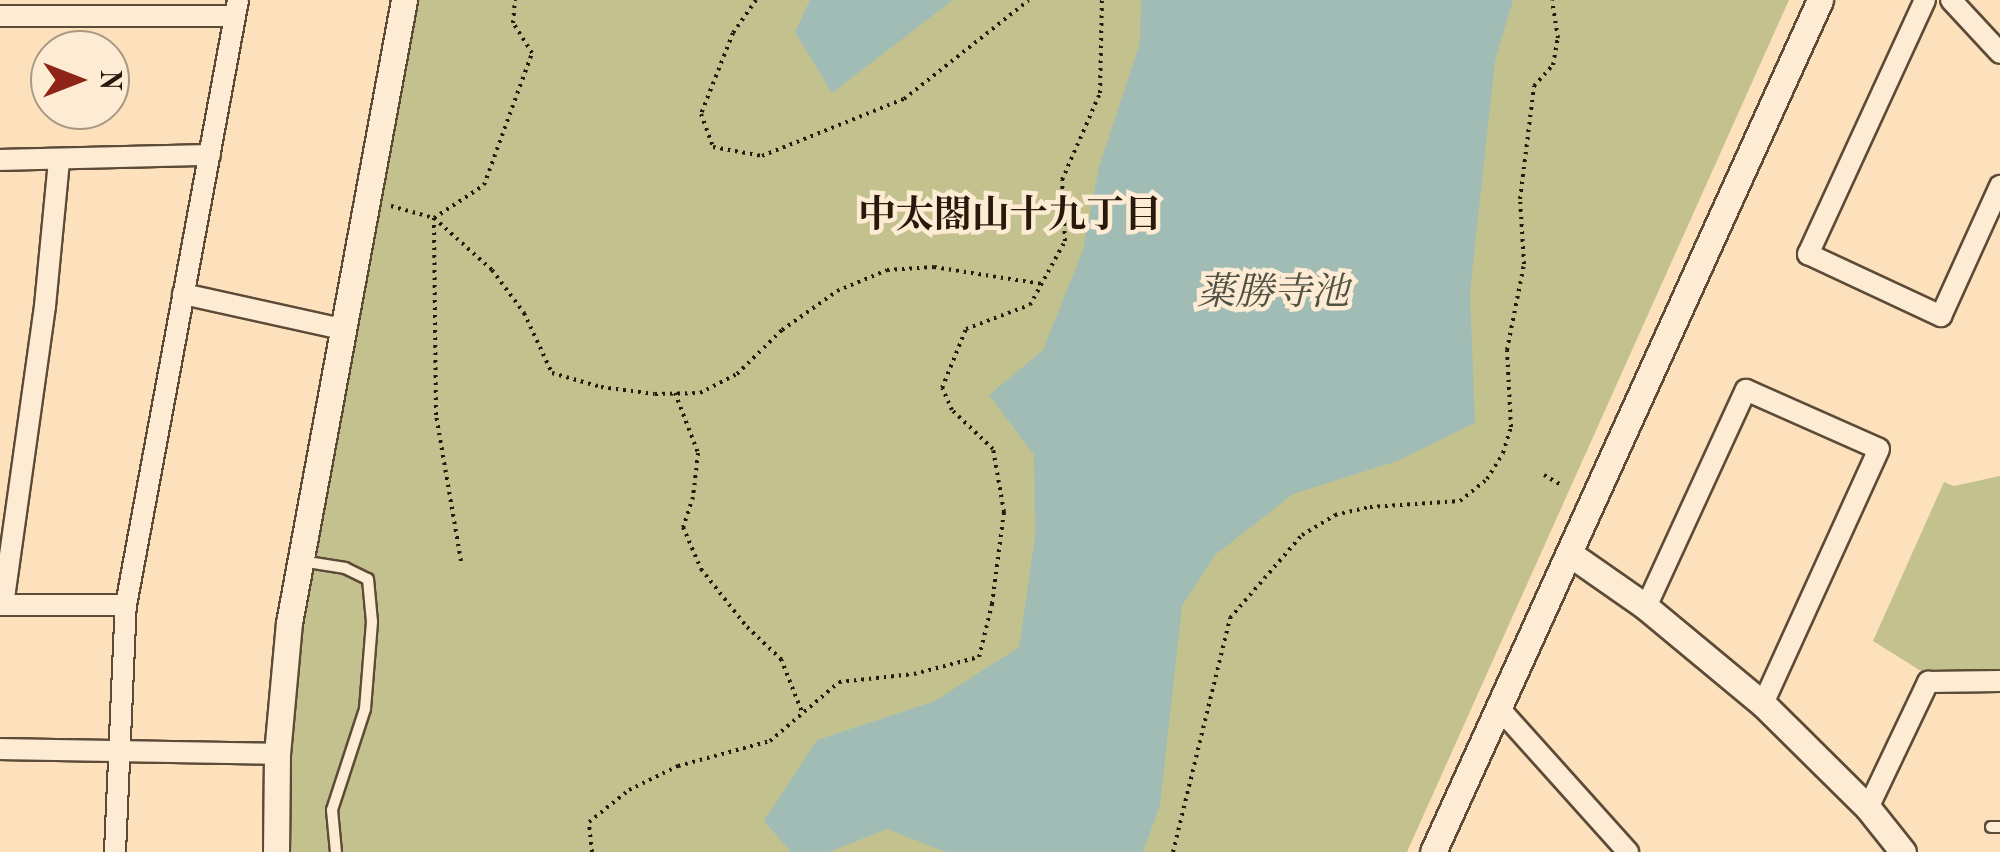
<!DOCTYPE html>
<html>
<head>
<meta charset="utf-8">
<style>
  body { margin:0 }
  #map { position:relative; width:2000px; height:852px; overflow:hidden; background:#fce1bc; font-family:"Old Standard TT","Noto Serif JP",serif }
  div>[style] { position:absolute }
  .green>* { inset:0; background:#c3c28e }
  .water>* { inset:0; background:#a0bcb5 }
  .path>* { height:4px; margin-top:-2px; transform-origin:0; background:repeating-linear-gradient(90deg,#27190b 0 2.5px,transparent 0 7.5px) }
  .roads { filter:drop-shadow(2px 0 #5c4b37) drop-shadow(-2px 0 #5c4b37) drop-shadow(0 2px #5c4b37) drop-shadow(0 -2px #5c4b37) }
  .service>* { height:10px; margin:-5px; padding:0 5px; transform-origin:5px; border-radius:5px; background:#fdecd3 }
  .minor>* { height:20px; margin:-10px; padding:0 10px; transform-origin:10px; border-radius:10px; background:#fdecd3 }
  .tertiary>* { height:25px; margin:-12.5px; padding:0 12.5px; transform-origin:12.5px; border-radius:12.5px; background:#fdecd3 }
  span { translate:-50% -50%; white-space:nowrap; text-align:center; line-height:1.15; -webkit-text-stroke:9px #fdecd3; paint-order:stroke }
  .neighbourhood-label { font-size:38px; color:#27190b; font-weight:700 }
  .water-label { font-size:38px; color:#515246; font-style:italic }
  .north { position:absolute; left:30px; top:30px; width:100px; height:100px; box-sizing:border-box; background:#fdecd3; border:2px solid #a79883; border-radius:50%; rotate:90deg; font-size:28px; font-weight:700; line-height:40px; text-align:center; color:#27190b }
  .north::after { content:''; display:block; margin:auto; width:35px; height:45px; background:#8f2418; clip-path:polygon(50% 0,100% 100%,50% 72%,0 100%) }
</style>
</head>
<body>
<div id="map">
  <div class="green">
    <div style="clip-path:polygon(404px 0,1789px 0,1407px 852px,273px 852px,276px 742px)"></div>
    <div style="clip-path:polygon(2000px 476px,2000px 671px,1921px 671px,1873px 641px,1944px 482px,1954px 486px)"></div>
  </div>
  <div class="water">
    <div style="clip-path:polygon(810px 0,953px 0,832px 93px,795px 32px)"></div>
    <div style="clip-path:polygon(1141px 0,1513px 0,1495px 61px,1470px 292px,1475px 423px,1397px 461px,1293px 494px,1215px 555px,1182px 606px,1160px 805px,1143px 852px,946px 852px,887px 829px,829px 852px,791px 852px,764px 821px,817px 740px,935px 701px,1019px 647px,1035px 537px,1034px 455px,989px 395px,1043px 350px,1083px 250px,1099px 167px,1140px 43px)"></div>
  </div>
  <div class="path">
    <div style="left:756px;top:0;width:40px;rotate:124.9deg"></div>
    <div style="left:733px;top:33px;width:87px;rotate:111.6deg"></div>
    <div style="left:701px;top:114px;width:35px;rotate:70deg"></div>
    <div style="left:713px;top:147px;width:50px;rotate:10.4deg"></div>
    <div style="left:762px;top:156px;width:153px;rotate:-21.9deg"></div>
    <div style="left:904px;top:99px;width:159px;rotate:-38.4deg"></div>
    <div style="left:391px;top:206px;width:45px;rotate:15.6deg"></div>
    <div style="left:434px;top:218px;width:78px;rotate:41.9deg"></div>
    <div style="left:492px;top:270px;width:54px;rotate:53.3deg"></div>
    <div style="left:524px;top:313px;width:66px;rotate:65deg"></div>
    <div style="left:552px;top:373px;width:51px;rotate:15.9deg"></div>
    <div style="left:601px;top:387px;width:54px;rotate:7.4deg"></div>
    <div style="left:655px;top:394px;width:45px;rotate:-1.3deg"></div>
    <div style="left:700px;top:393px;width:42px;rotate:-27.2deg"></div>
    <div style="left:737px;top:374px;width:63px;rotate:-44.4deg"></div>
    <div style="left:782px;top:330px;width:67px;rotate:-35.3deg"></div>
    <div style="left:837px;top:291px;width:54px;rotate:-22.8deg"></div>
    <div style="left:887px;top:270px;width:47px;rotate:-3.7deg"></div>
    <div style="left:934px;top:267px;width:109px;rotate:8.9deg"></div>
    <div style="left:675px;top:393px;width:64px;rotate:69deg"></div>
    <div style="left:698px;top:453px;width:44px;rotate:96.5deg"></div>
    <div style="left:693px;top:497px;width:32px;rotate:108deg"></div>
    <div style="left:683px;top:527px;width:46px;rotate:66.8deg"></div>
    <div style="left:701px;top:569px;width:74px;rotate:51.6deg"></div>
    <div style="left:747px;top:627px;width:47px;rotate:43.3deg"></div>
    <div style="left:781px;top:659px;width:57px;rotate:68.4deg"></div>
    <div style="left:1544px;top:475px;width:20px;rotate:30deg"></div>
    <div style="left:461px;top:561px;width:148px;rotate:-99.7deg"></div>
    <div style="left:436px;top:415px;width:197px;rotate:-90.6deg"></div>
    <div style="left:434px;top:218px;width:60px;rotate:-33.4deg"></div>
    <div style="left:484px;top:185px;width:140px;rotate:-70deg"></div>
    <div style="left:532px;top:53px;width:36px;rotate:-122deg"></div>
    <div style="left:513px;top:23px;width:23px;rotate:-85deg"></div>
    <div style="left:592px;top:852px;width:30px;rotate:-96deg"></div>
    <div style="left:589px;top:822px;width:51px;rotate:-38.7deg"></div>
    <div style="left:629px;top:790px;width:55px;rotate:-26.1deg"></div>
    <div style="left:678px;top:766px;width:95px;rotate:-15.2deg"></div>
    <div style="left:770px;top:741px;width:91px;rotate:-40.5deg"></div>
    <div style="left:839px;top:682px;width:75px;rotate:-6.1deg"></div>
    <div style="left:914px;top:674px;width:67px;rotate:-14.7deg"></div>
    <div style="left:979px;top:657px;width:55px;rotate:-76.2deg"></div>
    <div style="left:992px;top:604px;width:93px;rotate:-82.6deg"></div>
    <div style="left:1004px;top:512px;width:64px;rotate:-99.9deg"></div>
    <div style="left:993px;top:449px;width:57px;rotate:-136.4deg"></div>
    <div style="left:952px;top:410px;width:24px;rotate:-114deg"></div>
    <div style="left:942px;top:388px;width:64px;rotate:-67.9deg"></div>
    <div style="left:966px;top:329px;width:68px;rotate:-20.6deg"></div>
    <div style="left:1030px;top:305px;width:73px;rotate:-61.3deg"></div>
    <div style="left:1065px;top:241px;width:61px;rotate:-92.8deg"></div>
    <div style="left:1062px;top:180px;width:95px;rotate:-66.4deg"></div>
    <div style="left:1100px;top:93px;width:93px;rotate:-88.8deg"></div>
    <div style="left:1173px;top:852px;width:241px;rotate:-76.3deg"></div>
    <div style="left:1230px;top:618px;width:110px;rotate:-49.1deg"></div>
    <div style="left:1302px;top:535px;width:39px;rotate:-31deg"></div>
    <div style="left:1335px;top:515px;width:36px;rotate:-13deg"></div>
    <div style="left:1370px;top:507px;width:90px;rotate:-3.8deg"></div>
    <div style="left:1460px;top:501px;width:35px;rotate:-39deg"></div>
    <div style="left:1487px;top:479px;width:31px;rotate:-58deg"></div>
    <div style="left:1503px;top:453px;width:27px;rotate:-73deg"></div>
    <div style="left:1511px;top:427px;width:77px;rotate:-93deg"></div>
    <div style="left:1507px;top:350px;width:88px;rotate:-78.8deg"></div>
    <div style="left:1524px;top:264px;width:65px;rotate:-93.5deg"></div>
    <div style="left:1520px;top:199px;width:114px;rotate:-82.9deg"></div>
    <div style="left:1534px;top:86px;width:28px;rotate:-48deg"></div>
    <div style="left:1553px;top:65px;width:27px;rotate:-80deg"></div>
    <div style="left:1558px;top:38px;width:38px;rotate:-99deg"></div>
  </div>
  <div class="roads">
    <div class="service">
      <div style="left:301px;top:561px;width:45px;rotate:9deg"></div>
      <div style="left:345px;top:568px;width:25px;rotate:26deg"></div>
      <div style="left:368px;top:579px;width:43px;rotate:84.7deg"></div>
      <div style="left:372px;top:622px;width:87px;rotate:94.6deg"></div>
      <div style="left:365px;top:709px;width:106px;rotate:108.1deg"></div>
      <div style="left:332px;top:810px;width:42px;rotate:84.6deg"></div>
      <div style="left:1991px;top:827px;width:9px"></div>
    </div>
    <div class="minor">
      <div style="left:1925px;top:0;width:280px;rotate:114.7deg"></div>
      <div style="left:1808px;top:254px;width:147px;rotate:25deg"></div>
      <div style="left:1941px;top:316px;width:143px;rotate:-65.6deg"></div>
      <div style="left:1951px;top:0;width:72px;rotate:47.2deg"></div>
      <div style="left:0;top:16px;width:235px"></div>
      <div style="left:0;top:160px;width:210px;rotate:-1.4deg"></div>
      <div style="left:183px;top:294px;width:163px;rotate:12.4deg"></div>
      <div style="left:0;top:605px;width:126px"></div>
      <div style="left:3px;top:605px;width:302px;rotate:-82deg"></div>
      <div style="left:45px;top:306px;width:147px;rotate:-84.5deg"></div>
      <div style="left:1646px;top:607px;width:239px;rotate:-65.3deg"></div>
      <div style="left:1746px;top:390px;width:145px;rotate:23.9deg"></div>
      <div style="left:1879px;top:449px;width:280px;rotate:114.5deg"></div>
      <div style="left:1498px;top:707px;width:195px;rotate:48.1deg"></div>
      <div style="left:0;top:749px;width:277px;rotate:1deg"></div>
      <div style="left:1868px;top:808px;width:140px;rotate:-64.5deg"></div>
      <div style="left:1928px;top:682px;width:72px;rotate:-0.8deg"></div>
      <div style="left:115px;top:852px;width:247px;rotate:-87.5deg"></div>
      <div style="left:126px;top:605px;width:615px;rotate:-79.51deg"></div>
    </div>
    <div class="tertiary">
      <div style="left:1570px;top:554px;width:93px;rotate:34.9deg"></div>
      <div style="left:1646px;top:607px;width:152px;rotate:39.7deg"></div>
      <div style="left:1763px;top:704px;width:148px;rotate:44.7deg"></div>
      <div style="left:1868px;top:808px;width:56px;rotate:51.5deg"></div>
      <div style="left:276px;top:852px;width:98px;rotate:-89.4deg"></div>
      <div style="left:277px;top:754px;width:132px;rotate:-84.8deg"></div>
      <div style="left:289px;top:623px;width:634px;rotate:-79.54deg"></div>
      <div style="left:1433px;top:852px;width:936px;rotate:-65.57deg"></div>
    </div>
  </div>
  <div class="neighbourhood-label">
    <span style="left:1010px;top:218px">中太閤山十九丁目</span>
  </div>
  <div class="water-label">
    <span style="left:1273px;top:295px">薬勝寺池</span>
  </div>
  <div class="north">N</div>
</div>
</body>
</html>
